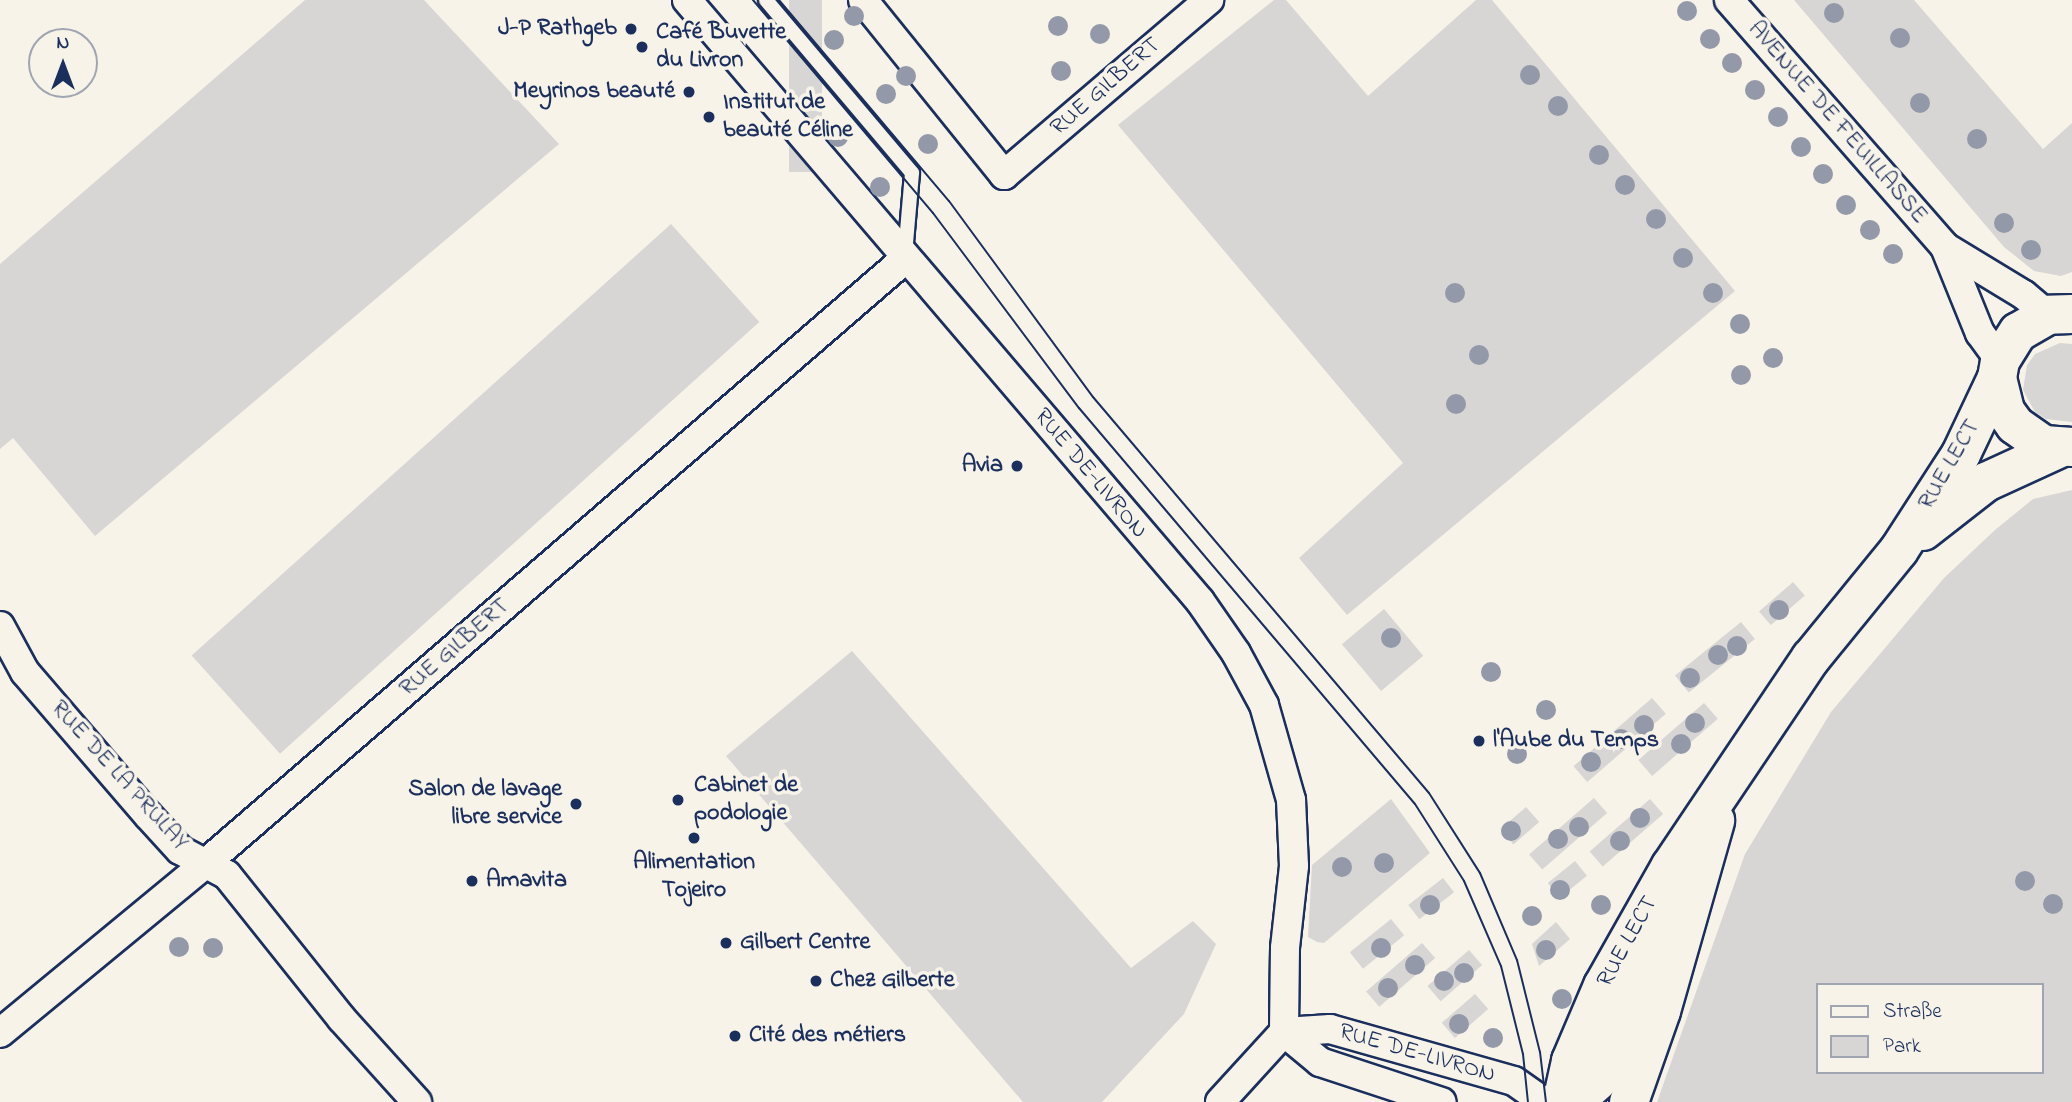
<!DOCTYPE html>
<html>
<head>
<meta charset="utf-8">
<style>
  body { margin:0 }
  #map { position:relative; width:2072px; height:1102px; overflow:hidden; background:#f7f3e8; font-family:"Indie Flower",sans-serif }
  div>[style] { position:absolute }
  .green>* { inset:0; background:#d7d6d4; transform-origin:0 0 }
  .roads { filter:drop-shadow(2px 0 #1b2f5e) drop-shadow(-2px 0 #1b2f5e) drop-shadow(0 2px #1b2f5e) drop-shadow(0 -2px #1b2f5e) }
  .lane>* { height:14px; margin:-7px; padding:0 7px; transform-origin:7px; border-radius:7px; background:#f7f3e8 }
  .street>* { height:28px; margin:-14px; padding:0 14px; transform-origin:14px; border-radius:14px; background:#f7f3e8 }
  .secondary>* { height:38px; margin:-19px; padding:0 19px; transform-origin:19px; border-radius:19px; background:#f7f3e8 }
  .tram>* { height:2px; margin:-1px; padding:0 1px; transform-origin:1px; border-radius:1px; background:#1b2f5e }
  .trees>* { width:20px; height:20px; margin:-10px; border-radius:50%; background:#9399a9 }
  .dots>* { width:19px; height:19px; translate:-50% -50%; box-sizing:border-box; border:4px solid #f7f3e8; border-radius:50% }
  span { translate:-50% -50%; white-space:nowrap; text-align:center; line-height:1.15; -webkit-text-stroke:7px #f7f3e8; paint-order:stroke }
  .poi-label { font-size:24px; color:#1b2f5e; font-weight:700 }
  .right { translate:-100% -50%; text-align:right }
  .left { translate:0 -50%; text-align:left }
  .street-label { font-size:24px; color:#1b2f5e }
  .legend { position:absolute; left:1816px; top:983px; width:228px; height:91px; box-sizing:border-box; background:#f7f3e8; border:2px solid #9fa5b1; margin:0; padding:9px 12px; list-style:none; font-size:21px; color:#1b2f5e }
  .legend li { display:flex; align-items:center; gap:14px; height:35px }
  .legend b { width:35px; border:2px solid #9fa5b1 }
  .north { position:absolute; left:28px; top:28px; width:70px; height:70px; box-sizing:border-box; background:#f7f3e8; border:2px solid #9fa5b1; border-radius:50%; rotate:0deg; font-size:19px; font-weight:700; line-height:28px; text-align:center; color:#1b2f5e }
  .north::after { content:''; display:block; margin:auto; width:24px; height:32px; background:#1b2f5e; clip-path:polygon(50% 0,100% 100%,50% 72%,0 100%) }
</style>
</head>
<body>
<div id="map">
  <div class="green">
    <div style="clip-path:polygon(305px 0,424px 0,559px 144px,95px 536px,13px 438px,0 449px,0 264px)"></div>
    <div style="left:789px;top:0;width:33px;height:172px"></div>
    <div style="clip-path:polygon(1274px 0,1286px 0,1368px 96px,1476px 0,1492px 0,1735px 291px,1347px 615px,1299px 558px,1403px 463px,1118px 125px)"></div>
    <div style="clip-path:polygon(1794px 0,1914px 0,2043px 149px,2072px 123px,2072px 272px,2061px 276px,2034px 271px,2004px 247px)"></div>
    <div style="left:671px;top:224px;width:132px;height:645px;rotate:48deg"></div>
    <div style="clip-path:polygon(2060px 343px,2072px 344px,2072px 422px,2046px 419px,2035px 412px,2023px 390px,2027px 365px,2035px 354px)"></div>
    <div style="clip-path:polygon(evenodd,2072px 490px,2072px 1102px,1657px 1102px,1745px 854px,1831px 712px,1944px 578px,1995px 530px,2033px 499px,2072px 490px,1818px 985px,2042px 985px,2042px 1072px,1818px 1072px,1818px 985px)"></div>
    <div style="left:1793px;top:582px;width:18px;height:45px;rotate:49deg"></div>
    <div style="left:1384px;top:609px;width:61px;height:55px;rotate:50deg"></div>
    <div style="left:1741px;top:622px;width:22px;height:85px;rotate:51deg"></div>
    <div style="clip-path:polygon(852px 651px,1131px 968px,1193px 921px,1216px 944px,1184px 1014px,1102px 1102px,1023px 1102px,726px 756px)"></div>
    <div style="left:1652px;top:698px;width:21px;height:104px;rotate:49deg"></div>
    <div style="left:1704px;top:703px;width:21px;height:87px;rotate:49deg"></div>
    <div style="left:1594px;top:798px;width:20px;height:86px;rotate:49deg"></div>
    <div style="clip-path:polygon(1391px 799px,1430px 853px,1324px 943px,1317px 942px,1308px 937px,1312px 865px)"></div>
    <div style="left:1650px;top:799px;width:20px;height:80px;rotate:49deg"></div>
    <div style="left:1526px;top:807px;width:20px;height:34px;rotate:49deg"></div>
    <div style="left:1575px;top:861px;width:19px;height:35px;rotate:51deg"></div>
    <div style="left:1443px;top:878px;width:18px;height:44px;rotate:52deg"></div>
    <div style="left:1391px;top:919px;width:21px;height:53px;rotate:51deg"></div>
    <div style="clip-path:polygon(1556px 922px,1570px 939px,1539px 966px,1532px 944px)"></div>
    <div style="left:1422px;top:943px;width:20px;height:74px;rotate:49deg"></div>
    <div style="left:1469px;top:950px;width:20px;height:55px;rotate:49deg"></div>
    <div style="left:1475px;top:994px;width:20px;height:44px;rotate:49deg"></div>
  </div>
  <div class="roads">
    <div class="lane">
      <div style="left:766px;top:0;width:226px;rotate:49.8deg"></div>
      <div style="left:912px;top:173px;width:81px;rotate:94.9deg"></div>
    </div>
    <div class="street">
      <div style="left:687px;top:0;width:790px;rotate:49.52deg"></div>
      <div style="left:1200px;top:601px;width:63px;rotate:55.3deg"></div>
      <div style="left:1236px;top:653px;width:59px;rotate:61.7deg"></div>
      <div style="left:1264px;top:705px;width:99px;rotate:74.1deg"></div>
      <div style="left:1291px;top:800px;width:66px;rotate:87.4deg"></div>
      <div style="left:1294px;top:866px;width:82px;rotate:96.3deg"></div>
      <div style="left:1285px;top:948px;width:84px;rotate:90.7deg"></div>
      <div style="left:863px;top:0;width:225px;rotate:51.1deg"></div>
      <div style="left:1004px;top:175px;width:270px;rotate:-40.5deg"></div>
      <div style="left:1729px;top:0;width:328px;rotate:48.8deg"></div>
      <div style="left:1945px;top:247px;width:92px;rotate:31.3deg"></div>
      <div style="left:2024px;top:295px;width:31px;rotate:40deg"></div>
      <div style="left:1945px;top:247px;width:93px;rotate:67.9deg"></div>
      <div style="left:1980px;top:333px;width:34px;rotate:54deg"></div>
      <div style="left:0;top:626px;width:52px;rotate:61.5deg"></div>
      <div style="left:25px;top:672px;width:189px;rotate:49.3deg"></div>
      <div style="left:148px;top:815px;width:47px;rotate:47.6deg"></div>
      <div style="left:180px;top:850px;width:53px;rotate:28deg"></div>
      <div style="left:227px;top:875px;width:184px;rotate:51.4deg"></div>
      <div style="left:342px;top:1019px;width:112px;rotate:47.9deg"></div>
      <div style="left:1284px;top:1032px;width:46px;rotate:-3.7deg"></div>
      <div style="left:1330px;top:1029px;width:191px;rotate:15.8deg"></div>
      <div style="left:1514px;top:1081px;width:37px;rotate:35deg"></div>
      <div style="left:1284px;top:1032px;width:47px;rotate:39.8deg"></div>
      <div style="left:1320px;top:1062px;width:128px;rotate:18.2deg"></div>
      <div style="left:0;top:1033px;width:267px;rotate:-39.5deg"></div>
      <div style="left:206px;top:863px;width:924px;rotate:-40.83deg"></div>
      <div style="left:1220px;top:1102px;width:95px;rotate:-47.6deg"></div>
    </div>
    <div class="secondary">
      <div style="left:2072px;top:314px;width:24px;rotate:178deg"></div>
      <div style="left:2048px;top:315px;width:34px;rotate:150deg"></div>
      <div style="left:2018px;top:332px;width:34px;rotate:122deg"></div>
      <div style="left:2000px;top:361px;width:17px;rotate:100deg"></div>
      <div style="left:1997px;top:378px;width:34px;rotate:76deg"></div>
      <div style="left:2005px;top:411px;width:17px;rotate:54deg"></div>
      <div style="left:2015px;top:425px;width:35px;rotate:35deg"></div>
      <div style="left:2044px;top:445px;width:28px;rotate:4deg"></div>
      <div style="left:1923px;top:531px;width:80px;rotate:-37.9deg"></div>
      <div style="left:1986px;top:482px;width:84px;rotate:-24.7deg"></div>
      <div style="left:1562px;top:1102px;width:42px;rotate:-77.6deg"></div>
      <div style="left:1571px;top:1061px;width:82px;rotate:-66.9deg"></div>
      <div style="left:1603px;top:986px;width:138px;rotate:-60.5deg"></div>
      <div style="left:1671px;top:866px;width:251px;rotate:-56.1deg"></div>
      <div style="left:1811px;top:658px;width:139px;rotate:-50.8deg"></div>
      <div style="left:1899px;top:550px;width:114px;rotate:-57.1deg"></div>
      <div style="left:1961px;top:454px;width:84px;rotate:-64.7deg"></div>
      <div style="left:1574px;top:1102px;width:31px;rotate:-42deg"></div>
      <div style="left:1597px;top:1081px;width:180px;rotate:-66.7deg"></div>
      <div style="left:1629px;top:1102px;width:96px;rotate:-70.6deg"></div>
      <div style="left:1661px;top:1011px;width:198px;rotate:-74.1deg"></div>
    </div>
  </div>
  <div class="tram">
    <div style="left:753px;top:0;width:279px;rotate:49.8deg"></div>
    <div style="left:933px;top:213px;width:244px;rotate:53.2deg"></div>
    <div style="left:1079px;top:408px;width:519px;rotate:49.69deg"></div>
    <div style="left:1415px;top:804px;width:91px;rotate:57.5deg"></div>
    <div style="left:1464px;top:881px;width:93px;rotate:66.5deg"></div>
    <div style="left:1501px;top:966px;width:91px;rotate:76deg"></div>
    <div style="left:1523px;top:1054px;width:48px;rotate:84.1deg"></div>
    <div style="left:779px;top:0;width:263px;rotate:49.8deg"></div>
    <div style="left:949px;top:201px;width:243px;rotate:53.7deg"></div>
    <div style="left:1093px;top:397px;width:519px;rotate:49.69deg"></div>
    <div style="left:1429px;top:793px;width:95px;rotate:57.5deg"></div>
    <div style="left:1480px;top:873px;width:95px;rotate:67deg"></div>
    <div style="left:1517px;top:960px;width:95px;rotate:76deg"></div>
    <div style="left:1540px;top:1052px;width:50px;rotate:83.2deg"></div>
  </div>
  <div class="trees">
    <div style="left:1687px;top:11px"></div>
    <div style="left:1834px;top:13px"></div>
    <div style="left:854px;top:16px"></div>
    <div style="left:1058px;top:26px"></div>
    <div style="left:1100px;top:34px"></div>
    <div style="left:1900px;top:38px"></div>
    <div style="left:1710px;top:39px"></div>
    <div style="left:834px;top:40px"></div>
    <div style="left:1732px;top:63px"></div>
    <div style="left:1061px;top:71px"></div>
    <div style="left:1530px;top:75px"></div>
    <div style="left:906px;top:76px"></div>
    <div style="left:1755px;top:90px"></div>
    <div style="left:886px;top:94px"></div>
    <div style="left:1920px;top:103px"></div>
    <div style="left:1558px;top:106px"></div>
    <div style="left:1778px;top:117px"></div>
    <div style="left:838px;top:137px"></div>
    <div style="left:1977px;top:139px"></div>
    <div style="left:928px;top:144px"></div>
    <div style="left:1801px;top:147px"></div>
    <div style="left:1599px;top:155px"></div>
    <div style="left:1823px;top:174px"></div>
    <div style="left:1625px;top:185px"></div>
    <div style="left:880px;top:187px"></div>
    <div style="left:1846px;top:205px"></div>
    <div style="left:1656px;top:219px"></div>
    <div style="left:2004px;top:223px"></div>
    <div style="left:1870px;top:230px"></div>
    <div style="left:2031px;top:250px"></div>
    <div style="left:1893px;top:254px"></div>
    <div style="left:1683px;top:258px"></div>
    <div style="left:1455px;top:293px"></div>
    <div style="left:1713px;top:293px"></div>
    <div style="left:1740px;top:324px"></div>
    <div style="left:1479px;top:355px"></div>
    <div style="left:1773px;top:358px"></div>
    <div style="left:1741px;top:375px"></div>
    <div style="left:1456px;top:404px"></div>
    <div style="left:1779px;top:610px"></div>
    <div style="left:1391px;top:638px"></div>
    <div style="left:1737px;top:646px"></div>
    <div style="left:1718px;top:655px"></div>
    <div style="left:1491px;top:672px"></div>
    <div style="left:1690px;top:678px"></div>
    <div style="left:1546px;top:710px"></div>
    <div style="left:1695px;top:723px"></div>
    <div style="left:1644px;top:725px"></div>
    <div style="left:1621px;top:739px"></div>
    <div style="left:1681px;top:744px"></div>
    <div style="left:1517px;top:754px"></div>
    <div style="left:1591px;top:762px"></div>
    <div style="left:1640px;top:818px"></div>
    <div style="left:1579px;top:827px"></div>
    <div style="left:1511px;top:831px"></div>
    <div style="left:1558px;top:839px"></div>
    <div style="left:1620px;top:841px"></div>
    <div style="left:1384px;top:863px"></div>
    <div style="left:1342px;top:867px"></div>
    <div style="left:2025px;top:881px"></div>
    <div style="left:1560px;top:890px"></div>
    <div style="left:2053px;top:904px"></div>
    <div style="left:1430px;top:905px"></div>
    <div style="left:1601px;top:905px"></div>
    <div style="left:1532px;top:916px"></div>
    <div style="left:179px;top:947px"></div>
    <div style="left:213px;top:948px"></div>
    <div style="left:1381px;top:948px"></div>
    <div style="left:1546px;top:950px"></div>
    <div style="left:1415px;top:965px"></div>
    <div style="left:1464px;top:973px"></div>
    <div style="left:1444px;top:981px"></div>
    <div style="left:1388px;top:988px"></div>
    <div style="left:1562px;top:999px"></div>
    <div style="left:1459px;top:1024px"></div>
    <div style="left:1493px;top:1038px"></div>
  </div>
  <div class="dots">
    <div style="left:631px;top:29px;background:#1b2f5e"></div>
    <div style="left:642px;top:47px;background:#1b2f5e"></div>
    <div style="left:689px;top:92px;background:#1b2f5e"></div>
    <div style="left:709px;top:117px;background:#1b2f5e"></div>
    <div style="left:1017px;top:466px;background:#1b2f5e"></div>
    <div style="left:1479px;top:741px;background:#1b2f5e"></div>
    <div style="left:678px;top:800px;background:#1b2f5e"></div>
    <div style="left:576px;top:804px;background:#1b2f5e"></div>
    <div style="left:694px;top:838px;background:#1b2f5e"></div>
    <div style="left:472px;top:881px;background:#1b2f5e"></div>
    <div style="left:726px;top:943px;background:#1b2f5e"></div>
    <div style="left:816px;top:981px;background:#1b2f5e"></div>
    <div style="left:735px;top:1036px;background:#1b2f5e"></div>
  </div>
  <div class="poi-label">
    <span class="right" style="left:617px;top:29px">J-P Rathgeb</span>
    <span class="left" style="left:656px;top:47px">Café Buvette<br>du Livron</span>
    <span class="right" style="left:675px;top:92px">Meyrinos beauté</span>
    <span class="left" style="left:723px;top:117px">Institut de<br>beauté Céline</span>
    <span class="right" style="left:1003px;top:466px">Avia</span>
    <span class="left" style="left:1493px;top:741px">l'Aube du Temps</span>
    <span class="left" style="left:694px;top:800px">Cabinet de<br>podologie</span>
    <span class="right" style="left:562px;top:804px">Salon de lavage<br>libre service</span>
    <span style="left:694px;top:877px">Alimentation<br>Tojeiro</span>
    <span class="left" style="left:486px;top:881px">Amavita</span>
    <span class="left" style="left:740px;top:943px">Gilbert Centre</span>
    <span class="left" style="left:830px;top:981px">Chez Gilberte</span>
    <span class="left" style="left:749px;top:1036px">Cité des métiers</span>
  </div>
  <div class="street-label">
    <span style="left:1106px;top:87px;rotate:-41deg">RUE GILBERT</span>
    <span style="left:1837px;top:123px;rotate:49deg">AVENUE DE FEUILLASSE</span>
    <span style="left:1950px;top:465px;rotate:-60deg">RUE LECT</span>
    <span style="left:1090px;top:474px;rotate:50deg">RUE DE-LIVRON</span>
    <span style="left:455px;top:648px;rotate:-41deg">RUE GILBERT</span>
    <span style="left:119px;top:776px;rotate:48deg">RUE DE LA PRULAY</span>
    <span style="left:1628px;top:942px;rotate:-61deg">RUE LECT</span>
    <span style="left:1417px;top:1054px;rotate:16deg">RUE DE-LIVRON</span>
  </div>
  <ul class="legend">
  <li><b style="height:9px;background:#f7f3e8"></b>Straße</li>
  <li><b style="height:19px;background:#d7d6d4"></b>Park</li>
  </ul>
  <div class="north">N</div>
</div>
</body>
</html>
